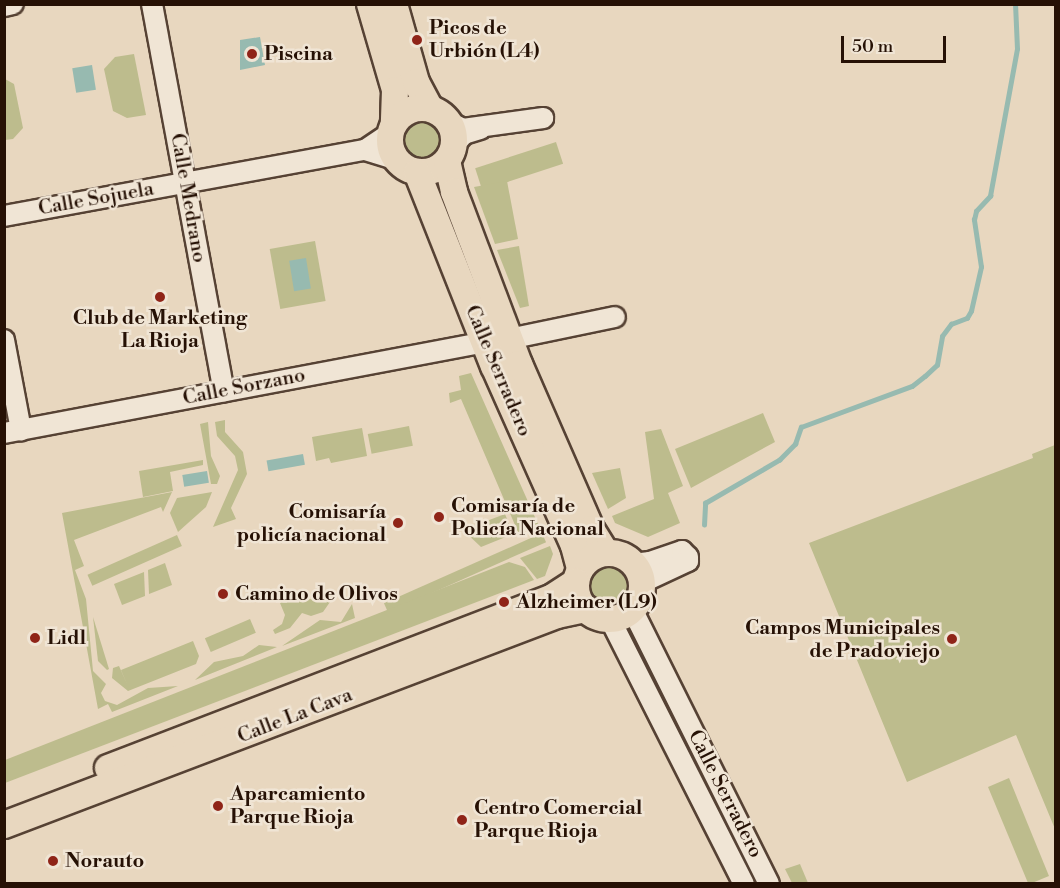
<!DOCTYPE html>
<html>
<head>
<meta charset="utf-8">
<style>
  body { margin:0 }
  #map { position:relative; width:1060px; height:888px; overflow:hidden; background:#e8d7bf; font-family:"Libre Bodoni",serif }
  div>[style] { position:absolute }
  .green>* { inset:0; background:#bdbc8d; transform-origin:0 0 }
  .round { border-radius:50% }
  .water>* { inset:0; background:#97bab0; transform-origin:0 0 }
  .stream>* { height:4.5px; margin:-2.25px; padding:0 2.25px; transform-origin:2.25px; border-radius:2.25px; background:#97bab0 }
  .roads { filter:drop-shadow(2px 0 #564234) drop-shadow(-2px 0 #564234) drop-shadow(0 2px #564234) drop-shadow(0 -2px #564234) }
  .minor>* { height:20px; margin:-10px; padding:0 10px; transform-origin:10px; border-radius:10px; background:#f0e5d5 }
  .major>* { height:26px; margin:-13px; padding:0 13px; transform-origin:13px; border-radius:13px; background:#e8d7bf }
  .major>.ring { margin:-13px; padding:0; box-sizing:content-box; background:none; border:26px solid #e8d7bf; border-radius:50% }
  .dots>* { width:16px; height:16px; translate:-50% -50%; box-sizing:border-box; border:3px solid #f0e5d5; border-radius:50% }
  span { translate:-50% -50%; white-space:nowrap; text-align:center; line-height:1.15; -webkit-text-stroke:5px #f0e5d5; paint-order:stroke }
  .poi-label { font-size:20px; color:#261105; font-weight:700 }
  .left { translate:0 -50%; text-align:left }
  .right { translate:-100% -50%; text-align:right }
  .street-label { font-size:20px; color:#261105 }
  .frame { position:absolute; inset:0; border:6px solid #261105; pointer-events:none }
  .scale { position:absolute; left:841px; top:36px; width:105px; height:27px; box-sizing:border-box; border:3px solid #261105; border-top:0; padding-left:8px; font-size:18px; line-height:21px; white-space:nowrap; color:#261105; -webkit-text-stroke:4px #f0e5d5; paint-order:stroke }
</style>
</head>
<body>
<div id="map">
  <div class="green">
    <div style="clip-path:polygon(134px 54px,146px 115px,127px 118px,113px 111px,104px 69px,115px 57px)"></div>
    <div style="clip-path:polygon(5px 79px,14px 84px,23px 128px,13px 139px,5px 140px)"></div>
    <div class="round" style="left:403px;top:119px;width:40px;height:40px"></div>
    <div style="left:556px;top:142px;width:23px;height:85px;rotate:72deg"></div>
    <div style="clip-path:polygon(507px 181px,518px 239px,495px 244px,474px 187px)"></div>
    <div style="left:315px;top:241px;width:61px;height:46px;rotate:80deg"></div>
    <div style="clip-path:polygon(519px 246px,529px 306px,520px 308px,497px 250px)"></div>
    <div style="clip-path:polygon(471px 373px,538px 524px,518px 532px,461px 399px,450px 403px,449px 393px,461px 390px,459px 376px)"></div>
    <div style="clip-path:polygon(763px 413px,775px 442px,691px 488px,675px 449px)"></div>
    <div style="clip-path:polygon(225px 420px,225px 432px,243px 452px,247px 474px,231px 508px,236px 519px,213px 527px,238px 470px,235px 456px,217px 436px,215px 422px)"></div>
    <div style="clip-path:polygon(208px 422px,211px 456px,220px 476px,217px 484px,211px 484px,200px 424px)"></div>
    <div style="left:409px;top:426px;width:20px;height:42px;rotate:79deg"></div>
    <div style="clip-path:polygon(362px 428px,367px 456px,331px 463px,329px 458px,316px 461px,312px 437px)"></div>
    <div style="clip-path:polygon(661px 429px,683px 486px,668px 493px,680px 523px,648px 537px,615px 523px,612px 516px,654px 499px,645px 432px)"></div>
    <div style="clip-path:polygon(1055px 445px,1055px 829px,1016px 735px,907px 782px,809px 543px,1033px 458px,1032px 454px)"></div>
    <div style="clip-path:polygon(203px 460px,203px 465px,170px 472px,173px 491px,143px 497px,139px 471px)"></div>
    <div style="clip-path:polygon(620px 468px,626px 498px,608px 509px,592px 473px)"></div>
    <div style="clip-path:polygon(172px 492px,163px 512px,161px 507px,74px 540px,84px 566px,75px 570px,86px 599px,93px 671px,106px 684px,101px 693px,105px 701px,117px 705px,148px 688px,178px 686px,112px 712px,108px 704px,98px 709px,62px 513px)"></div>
    <div style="clip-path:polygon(212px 492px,206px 507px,178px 532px,170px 513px,177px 498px)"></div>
    <div style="clip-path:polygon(505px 514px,513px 534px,481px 547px,463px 530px)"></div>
    <div style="left:542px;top:533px;width:10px;height:173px;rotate:66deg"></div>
    <div style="left:177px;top:535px;width:12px;height:98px;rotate:66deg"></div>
    <div style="clip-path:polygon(550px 546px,553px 554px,545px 576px,537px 579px,520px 558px)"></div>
    <div style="clip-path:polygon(509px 562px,525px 567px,534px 580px,5px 783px,5px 760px)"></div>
    <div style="clip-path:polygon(165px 563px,172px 585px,149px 594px,148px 570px)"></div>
    <div class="round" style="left:586px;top:563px;width:46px;height:46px"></div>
    <div style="clip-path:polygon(144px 572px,145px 596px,122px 605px,114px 584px)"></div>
    <div style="clip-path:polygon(296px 597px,330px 602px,323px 612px,311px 616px,302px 613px,290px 628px,275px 634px,273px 630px,282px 624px,285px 615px,280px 603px)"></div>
    <div style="clip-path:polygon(352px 604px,355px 618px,282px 646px,320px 620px,341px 622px)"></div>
    <div style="clip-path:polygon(93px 617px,109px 669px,107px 670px,98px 661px)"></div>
    <div style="left:250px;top:619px;width:15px;height:49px;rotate:67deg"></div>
    <div style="clip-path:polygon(193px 641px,199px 656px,196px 664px,128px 691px,112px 678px,113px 668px,119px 666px,127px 684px,121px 670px)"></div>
    <div style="clip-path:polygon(259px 645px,277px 647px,195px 680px,214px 662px,243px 656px)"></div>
    <div style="clip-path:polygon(1009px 778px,1049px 876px,1032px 883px,1028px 883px,988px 787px)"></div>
    <div style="clip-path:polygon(800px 864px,808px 883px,792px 883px,785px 869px)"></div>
  </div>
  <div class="water">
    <div style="clip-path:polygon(260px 37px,265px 65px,240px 70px,240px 40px)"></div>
    <div style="left:92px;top:65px;width:25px;height:20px;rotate:81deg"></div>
    <div style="left:306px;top:258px;width:31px;height:17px;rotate:81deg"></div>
    <div style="left:303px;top:454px;width:11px;height:37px;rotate:80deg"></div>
    <div style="left:207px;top:471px;width:12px;height:25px;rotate:81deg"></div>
  </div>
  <div class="stream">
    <div style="left:704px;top:525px;width:22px;rotate:-87deg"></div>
    <div style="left:705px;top:503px;width:86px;rotate:-30.2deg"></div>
    <div style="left:779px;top:460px;width:23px;rotate:-45deg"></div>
    <div style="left:795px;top:444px;width:18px;rotate:-71deg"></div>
    <div style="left:801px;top:427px;width:118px;rotate:-20.3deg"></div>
    <div style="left:912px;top:386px;width:16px;rotate:-38deg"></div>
    <div style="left:925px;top:376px;width:16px;rotate:-43deg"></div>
    <div style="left:937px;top:365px;width:29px;rotate:-80deg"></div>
    <div style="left:942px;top:336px;width:15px;rotate:-53deg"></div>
    <div style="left:951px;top:324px;width:17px;rotate:-21deg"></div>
    <div style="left:967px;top:318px;width:8px;rotate:-60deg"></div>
    <div style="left:971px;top:311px;width:45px;rotate:-77.2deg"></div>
    <div style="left:981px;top:267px;width:48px;rotate:-98.5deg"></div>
    <div style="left:974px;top:220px;width:9px;rotate:-77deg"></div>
    <div style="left:976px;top:211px;width:21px;rotate:-47deg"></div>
    <div style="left:990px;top:196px;width:149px;rotate:-79.6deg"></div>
    <div style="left:1017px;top:49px;width:45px;rotate:-92.5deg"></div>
  </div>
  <div class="roads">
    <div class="minor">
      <div style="left:152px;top:4px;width:394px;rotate:79.5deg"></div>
      <div style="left:4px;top:6px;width:9px;rotate:-13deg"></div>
      <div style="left:449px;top:122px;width:16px;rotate:27deg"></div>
      <div style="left:463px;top:129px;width:81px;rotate:-7.8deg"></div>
      <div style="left:454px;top:145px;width:15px;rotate:-48deg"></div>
      <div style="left:464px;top:134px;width:17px;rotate:-17deg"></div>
      <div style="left:365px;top:150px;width:34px;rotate:17deg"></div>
      <div style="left:4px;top:216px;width:367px;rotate:-10.4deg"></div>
      <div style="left:365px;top:150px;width:30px;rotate:-34deg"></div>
      <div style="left:509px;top:339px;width:108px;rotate:-11.7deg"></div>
      <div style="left:4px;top:340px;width:92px;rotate:79.3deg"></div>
      <div style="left:4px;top:433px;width:489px;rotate:-10.7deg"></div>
      <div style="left:633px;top:564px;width:17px;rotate:-7deg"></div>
      <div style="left:650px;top:562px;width:34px;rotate:-19deg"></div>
      <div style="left:682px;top:551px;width:8px;rotate:45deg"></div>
      <div style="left:688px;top:557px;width:4px;rotate:90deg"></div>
      <div style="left:688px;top:561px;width:52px;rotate:154.9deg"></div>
      <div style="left:632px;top:609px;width:307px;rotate:63.5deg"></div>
      <div style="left:610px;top:619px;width:297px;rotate:63.2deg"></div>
    </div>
    <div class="major">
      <div style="left:370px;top:4px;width:90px;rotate:73.8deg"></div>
      <div style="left:395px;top:90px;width:33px;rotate:92deg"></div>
      <div style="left:394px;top:4px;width:81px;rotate:74.2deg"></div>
      <div style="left:416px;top:82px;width:30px;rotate:62deg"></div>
      <div class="ring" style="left:390px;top:108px;width:38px;height:38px"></div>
      <div style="left:447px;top:161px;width:32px;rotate:77deg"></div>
      <div style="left:454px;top:192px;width:184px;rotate:69.3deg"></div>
      <div style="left:519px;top:364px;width:180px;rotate:66.4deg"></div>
      <div style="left:591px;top:529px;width:28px;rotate:58deg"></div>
      <div style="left:417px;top:172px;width:209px;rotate:68.4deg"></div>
      <div style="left:494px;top:366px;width:197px;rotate:66deg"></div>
      <div style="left:574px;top:546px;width:24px;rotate:75deg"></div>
      <div class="ring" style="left:576px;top:553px;width:40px;height:40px"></div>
      <div style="left:108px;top:768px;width:474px;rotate:-21deg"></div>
      <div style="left:551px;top:598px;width:30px;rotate:-33deg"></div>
      <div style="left:4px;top:825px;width:592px;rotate:-20.79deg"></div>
      <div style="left:557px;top:615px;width:30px;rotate:-12deg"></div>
    </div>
  </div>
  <div class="dots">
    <div style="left:417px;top:40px;background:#8f2418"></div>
    <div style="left:252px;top:54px;background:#8f2418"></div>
    <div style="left:160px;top:297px;background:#8f2418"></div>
    <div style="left:439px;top:517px;background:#8f2418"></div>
    <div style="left:398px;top:523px;background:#8f2418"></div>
    <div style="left:223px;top:594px;background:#8f2418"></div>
    <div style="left:504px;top:602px;background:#8f2418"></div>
    <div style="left:35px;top:638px;background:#8f2418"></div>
    <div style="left:952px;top:639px;background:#8f2418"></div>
    <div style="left:218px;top:806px;background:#8f2418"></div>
    <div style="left:462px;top:820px;background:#8f2418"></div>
    <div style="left:53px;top:861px;background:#8f2418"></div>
  </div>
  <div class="poi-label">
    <span class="left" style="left:429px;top:40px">Picos de<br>Urbión (L4)</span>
    <span class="left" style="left:264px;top:54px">Piscina</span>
    <span style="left:160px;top:330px">Club de Marketing<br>La Rioja</span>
    <span class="left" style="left:451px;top:518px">Comisaría de<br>Policía Nacional</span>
    <span class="right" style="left:386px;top:524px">Comisaría<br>policía nacional</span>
    <span class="left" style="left:235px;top:594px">Camino de Olivos</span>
    <span class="left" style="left:516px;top:602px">Alzheimer (L9)</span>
    <span class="right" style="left:940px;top:640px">Campos Municipales<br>de Pradoviejo</span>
    <span class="left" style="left:47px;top:638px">Lidl</span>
    <span class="left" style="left:230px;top:806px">Aparcamiento<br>Parque Rioja</span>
    <span class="left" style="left:474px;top:820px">Centro Comercial<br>Parque Rioja</span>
    <span class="left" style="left:65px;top:861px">Norauto</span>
  </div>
  <div class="street-label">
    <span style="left:188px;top:198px;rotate:80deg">Calle Medrano</span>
    <span style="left:96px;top:199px;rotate:-10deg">Calle Sojuela</span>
    <span style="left:498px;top:371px;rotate:67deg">Calle Serradero</span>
    <span style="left:244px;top:387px;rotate:-11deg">Calle Sorzano</span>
    <span style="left:295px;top:716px;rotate:-21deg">Calle La Cava</span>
    <span style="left:725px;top:794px;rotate:63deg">Calle Serradero</span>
  </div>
  <div class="frame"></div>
  <div class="scale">50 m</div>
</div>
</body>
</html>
